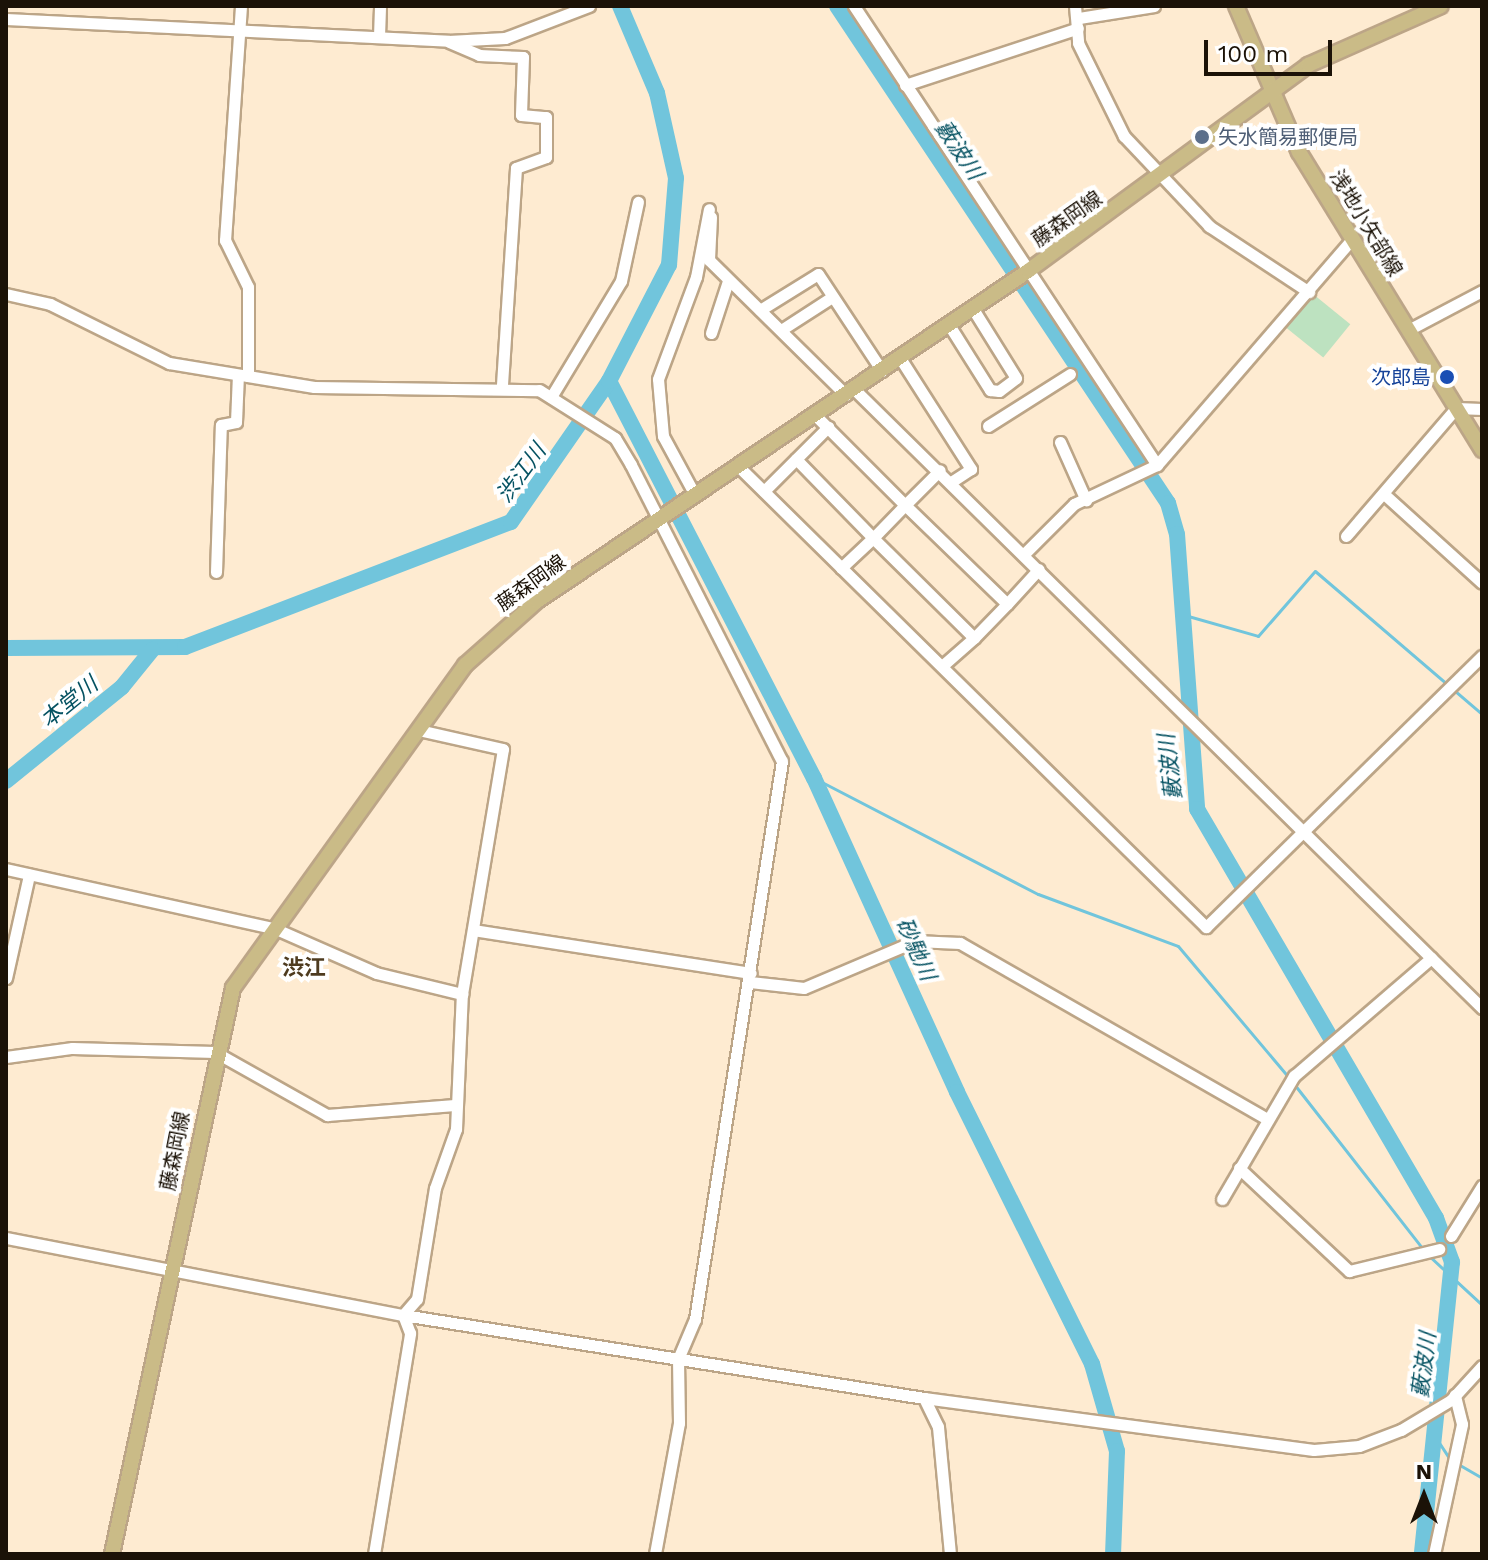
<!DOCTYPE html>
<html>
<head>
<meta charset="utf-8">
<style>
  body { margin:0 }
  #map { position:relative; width:1488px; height:1560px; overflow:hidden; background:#feebd1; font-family:"Work Sans","Noto Sans JP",sans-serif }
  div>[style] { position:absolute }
  .green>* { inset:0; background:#bde2c0; transform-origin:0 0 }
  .stream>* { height:3px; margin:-1.5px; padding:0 1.5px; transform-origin:1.5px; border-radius:1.5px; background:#71c5dc }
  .river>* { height:16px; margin:-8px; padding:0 8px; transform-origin:8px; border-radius:8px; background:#71c5dc }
  .roads { filter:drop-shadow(2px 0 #bca587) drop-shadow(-2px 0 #bca587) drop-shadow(0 2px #bca587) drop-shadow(0 -2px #bca587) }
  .minor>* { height:11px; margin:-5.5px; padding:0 5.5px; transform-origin:5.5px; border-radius:5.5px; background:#fff }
  .major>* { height:14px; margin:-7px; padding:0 7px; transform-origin:7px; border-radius:7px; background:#cabb87 }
  .dots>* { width:22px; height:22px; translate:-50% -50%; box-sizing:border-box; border:4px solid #fff; border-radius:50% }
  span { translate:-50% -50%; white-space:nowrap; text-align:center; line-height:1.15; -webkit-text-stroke:8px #fff; paint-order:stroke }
  .service-label { font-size:20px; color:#4e5e75 }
  .left { translate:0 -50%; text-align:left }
  .street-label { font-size:20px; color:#1b1207 }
  .transit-label { font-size:20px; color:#164399 }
  .right { translate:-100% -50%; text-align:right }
  .water-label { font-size:22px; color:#055262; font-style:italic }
  .neighbourhood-label { font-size:22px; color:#4e3b1f; font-weight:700 }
  .frame { position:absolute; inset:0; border:8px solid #1b1207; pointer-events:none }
  .north { position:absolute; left:1384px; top:1456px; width:80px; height:80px; -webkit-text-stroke:6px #fff; paint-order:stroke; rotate:0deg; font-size:22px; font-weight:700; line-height:32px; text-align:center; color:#1b1207 }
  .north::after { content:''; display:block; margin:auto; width:28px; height:36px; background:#1b1207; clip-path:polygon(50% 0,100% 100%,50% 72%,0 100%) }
  .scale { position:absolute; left:1204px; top:40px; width:128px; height:36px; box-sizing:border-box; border:4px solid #1b1207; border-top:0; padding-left:10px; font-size:24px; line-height:28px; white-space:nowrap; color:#1b1207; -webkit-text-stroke:6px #fff; paint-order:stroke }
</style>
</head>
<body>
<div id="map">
  <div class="green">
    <div style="left:1313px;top:294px;width:48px;height:43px;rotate:39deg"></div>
  </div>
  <div class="stream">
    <div style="left:1181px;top:614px;width:80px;rotate:15.9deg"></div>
    <div style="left:1258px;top:636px;width:86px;rotate:-48.8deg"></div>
    <div style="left:1315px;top:571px;width:220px;rotate:40.6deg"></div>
    <div style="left:814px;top:778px;width:252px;rotate:27.4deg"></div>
    <div style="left:1038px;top:894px;width:149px;rotate:20.4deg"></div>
    <div style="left:1178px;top:946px;width:172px;rotate:49.9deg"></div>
    <div style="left:1294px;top:1084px;width:208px;rotate:52deg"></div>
    <div style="left:1427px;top:1254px;width:75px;rotate:42.8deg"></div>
    <div style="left:1438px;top:1441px;width:24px;rotate:57deg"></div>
    <div style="left:1458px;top:1464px;width:28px;rotate:30deg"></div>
  </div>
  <div class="river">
    <div style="left:837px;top:6px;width:597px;rotate:56.34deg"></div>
    <div style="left:1168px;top:503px;width:32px;rotate:74deg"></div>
    <div style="left:1177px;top:534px;width:276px;rotate:85.8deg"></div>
    <div style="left:1197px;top:809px;width:474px;rotate:59.7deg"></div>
    <div style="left:1436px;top:1218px;width:47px;rotate:70deg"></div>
    <div style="left:1452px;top:1262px;width:294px;rotate:95.9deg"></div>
    <div style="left:609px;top:381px;width:447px;rotate:62.7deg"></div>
    <div style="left:814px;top:778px;width:345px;rotate:65.5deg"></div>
    <div style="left:957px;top:1092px;width:304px;rotate:63.6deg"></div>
    <div style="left:1092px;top:1364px;width:91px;rotate:74deg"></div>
    <div style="left:1117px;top:1451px;width:103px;rotate:92.2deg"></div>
    <div style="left:6px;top:648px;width:179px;rotate:-0.3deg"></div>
    <div style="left:185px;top:647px;width:349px;rotate:-21deg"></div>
    <div style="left:511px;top:522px;width:172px;rotate:-55.2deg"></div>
    <div style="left:609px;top:381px;width:131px;rotate:-62.7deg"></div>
    <div style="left:669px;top:265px;width:87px;rotate:-85.4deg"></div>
    <div style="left:676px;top:178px;width:87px;rotate:-102.6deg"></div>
    <div style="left:657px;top:93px;width:95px;rotate:-113deg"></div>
    <div style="left:6px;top:781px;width:149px;rotate:-39deg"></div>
    <div style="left:122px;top:687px;width:48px;rotate:-51deg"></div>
  </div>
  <div class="roads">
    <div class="minor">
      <div style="left:241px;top:6px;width:235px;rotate:93.9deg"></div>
      <div style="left:225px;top:240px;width:52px;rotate:63.9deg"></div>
      <div style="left:248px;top:287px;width:89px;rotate:90deg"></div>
      <div style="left:854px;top:6px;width:550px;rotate:56.57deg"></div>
      <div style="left:1075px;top:6px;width:37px;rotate:85deg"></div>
      <div style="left:1078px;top:43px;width:104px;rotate:63.7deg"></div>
      <div style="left:1124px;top:136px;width:124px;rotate:46.6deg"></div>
      <div style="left:1209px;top:226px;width:120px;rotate:33.4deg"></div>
      <div style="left:1079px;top:18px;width:76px;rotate:-9.1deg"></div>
      <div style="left:6px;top:19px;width:443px;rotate:2.8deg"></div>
      <div style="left:448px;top:41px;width:57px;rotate:-3deg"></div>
      <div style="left:505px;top:38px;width:90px;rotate:-20.9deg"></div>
      <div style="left:379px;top:36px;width:30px;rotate:-88deg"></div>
      <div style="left:449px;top:42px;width:33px;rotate:23deg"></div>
      <div style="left:479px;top:55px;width:44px;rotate:2.6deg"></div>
      <div style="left:523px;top:57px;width:58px;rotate:92deg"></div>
      <div style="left:521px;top:115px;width:25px;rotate:5deg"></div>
      <div style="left:546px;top:117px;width:40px;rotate:90deg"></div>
      <div style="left:546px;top:157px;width:32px;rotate:160deg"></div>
      <div style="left:516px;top:168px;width:219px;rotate:93.7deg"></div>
      <div style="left:905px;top:85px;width:182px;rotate:-18.2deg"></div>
      <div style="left:711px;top:217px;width:43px;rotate:92.7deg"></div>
      <div style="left:709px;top:260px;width:192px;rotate:44.6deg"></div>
      <div style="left:6px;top:294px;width:45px;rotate:12.8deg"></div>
      <div style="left:50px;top:304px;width:133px;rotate:26.4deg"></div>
      <div style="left:169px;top:363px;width:147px;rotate:9.4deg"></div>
      <div style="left:314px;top:387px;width:225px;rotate:0.8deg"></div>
      <div style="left:539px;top:390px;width:90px;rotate:32.3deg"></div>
      <div style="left:615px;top:438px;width:31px;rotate:59deg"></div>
      <div style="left:631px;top:465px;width:332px;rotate:63deg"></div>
      <div style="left:782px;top:761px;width:565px;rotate:98.86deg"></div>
      <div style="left:695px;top:1319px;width:43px;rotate:113deg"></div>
      <div style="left:678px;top:1359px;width:64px;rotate:89.1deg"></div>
      <div style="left:679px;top:1423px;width:133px;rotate:100.4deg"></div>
      <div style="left:760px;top:310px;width:68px;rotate:-31.8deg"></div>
      <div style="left:818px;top:274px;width:116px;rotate:56.6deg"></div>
      <div style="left:949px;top:325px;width:77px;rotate:57.8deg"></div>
      <div style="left:990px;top:390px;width:9px;rotate:6deg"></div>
      <div style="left:999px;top:391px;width:21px;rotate:-37deg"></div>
      <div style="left:1016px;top:378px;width:81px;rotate:-121.9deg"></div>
      <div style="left:781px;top:330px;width:61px;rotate:-32.9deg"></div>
      <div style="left:1408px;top:330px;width:84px;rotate:-27.8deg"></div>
      <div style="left:711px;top:333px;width:55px;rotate:-71.9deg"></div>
      <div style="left:900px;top:358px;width:132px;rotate:57.4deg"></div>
      <div style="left:971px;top:469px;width:24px;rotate:147deg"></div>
      <div style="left:854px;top:389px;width:882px;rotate:44.59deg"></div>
      <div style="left:551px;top:397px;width:135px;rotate:-58.9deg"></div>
      <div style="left:621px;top:281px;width:81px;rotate:-77.9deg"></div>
      <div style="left:815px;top:415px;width:127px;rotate:45deg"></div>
      <div style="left:905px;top:505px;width:49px;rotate:-45deg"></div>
      <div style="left:988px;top:426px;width:97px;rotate:-32.4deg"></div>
      <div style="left:1060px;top:442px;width:64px;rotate:65.9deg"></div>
      <div style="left:796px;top:459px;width:110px;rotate:45.7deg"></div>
      <div style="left:873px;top:538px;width:46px;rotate:-45.9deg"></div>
      <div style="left:905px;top:505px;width:142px;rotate:44.1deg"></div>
      <div style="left:1007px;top:604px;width:47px;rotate:-47.6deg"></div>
      <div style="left:738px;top:466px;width:657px;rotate:44.57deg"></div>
      <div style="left:1206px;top:927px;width:387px;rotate:-44.5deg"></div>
      <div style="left:764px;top:491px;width:91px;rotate:-45deg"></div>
      <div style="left:1384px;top:494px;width:132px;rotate:42.2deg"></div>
      <div style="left:695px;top:495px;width:67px;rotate:-118.5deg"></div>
      <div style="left:663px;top:436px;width:57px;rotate:-95deg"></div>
      <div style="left:658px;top:379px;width:109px;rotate:-69.6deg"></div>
      <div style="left:696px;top:277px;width:69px;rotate:-79.2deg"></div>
      <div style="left:1346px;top:536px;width:169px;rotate:-49.3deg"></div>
      <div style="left:1456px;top:408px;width:26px;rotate:2deg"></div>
      <div style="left:1024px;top:554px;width:71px;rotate:-45deg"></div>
      <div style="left:1074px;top:504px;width:92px;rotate:-25.2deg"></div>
      <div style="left:1157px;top:465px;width:298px;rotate:-49.2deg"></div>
      <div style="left:841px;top:568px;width:44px;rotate:-43.2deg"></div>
      <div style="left:873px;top:538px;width:142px;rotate:44.7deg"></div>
      <div style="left:974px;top:638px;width:47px;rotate:-45.9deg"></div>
      <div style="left:216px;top:572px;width:147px;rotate:-88.1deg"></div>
      <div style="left:221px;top:425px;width:15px;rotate:-11deg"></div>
      <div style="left:236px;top:422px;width:47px;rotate:-87.6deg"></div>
      <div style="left:942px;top:666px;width:43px;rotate:-41.2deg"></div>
      <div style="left:6px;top:869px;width:277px;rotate:12.5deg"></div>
      <div style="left:276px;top:929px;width:109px;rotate:23.7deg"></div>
      <div style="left:376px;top:973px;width:89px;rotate:13.7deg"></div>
      <div style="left:473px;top:930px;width:281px;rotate:8.8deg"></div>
      <div style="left:6px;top:978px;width:106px;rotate:-77.4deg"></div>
      <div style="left:750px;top:982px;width:54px;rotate:6.3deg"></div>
      <div style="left:804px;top:988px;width:121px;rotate:-22.9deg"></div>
      <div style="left:915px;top:941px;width:45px;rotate:2.5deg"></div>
      <div style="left:960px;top:943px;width:354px;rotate:29.8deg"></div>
      <div style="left:6px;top:1057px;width:67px;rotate:-7.8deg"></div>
      <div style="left:72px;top:1048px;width:143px;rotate:1.6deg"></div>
      <div style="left:215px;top:1052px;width:129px;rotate:29.4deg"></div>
      <div style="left:327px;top:1115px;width:128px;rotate:-4.5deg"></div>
      <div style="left:1239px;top:1168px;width:151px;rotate:43.1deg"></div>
      <div style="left:1349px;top:1271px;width:93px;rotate:-13.7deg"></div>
      <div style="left:1222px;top:1199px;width:143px;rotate:-59.7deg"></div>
      <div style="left:1294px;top:1076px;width:181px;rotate:-40.7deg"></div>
      <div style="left:1451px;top:1236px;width:59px;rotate:-58.2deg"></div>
      <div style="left:6px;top:1238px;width:404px;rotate:11deg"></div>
      <div style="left:403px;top:1315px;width:528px;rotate:9.05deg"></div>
      <div style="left:924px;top:1398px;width:393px;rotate:7.6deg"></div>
      <div style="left:1314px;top:1450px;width:45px;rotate:-5.1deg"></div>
      <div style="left:1359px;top:1446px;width:45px;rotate:-20.9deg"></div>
      <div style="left:1401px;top:1430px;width:58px;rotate:-31deg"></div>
      <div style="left:1451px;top:1400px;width:46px;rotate:-47.6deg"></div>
      <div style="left:924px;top:1398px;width:32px;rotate:64deg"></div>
      <div style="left:938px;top:1427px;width:128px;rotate:84.6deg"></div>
      <div style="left:374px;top:1554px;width:224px;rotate:-80.7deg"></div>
      <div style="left:410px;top:1333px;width:19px;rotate:-111deg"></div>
      <div style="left:403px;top:1315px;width:21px;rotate:-49deg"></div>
      <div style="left:417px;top:1299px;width:112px;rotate:-80.8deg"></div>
      <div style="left:435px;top:1188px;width:63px;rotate:-70.4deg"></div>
      <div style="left:456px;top:1129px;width:135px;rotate:-87.5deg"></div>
      <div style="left:462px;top:994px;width:248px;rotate:-80.5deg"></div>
      <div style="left:503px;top:749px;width:86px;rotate:-167.3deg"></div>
      <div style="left:1434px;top:1554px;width:133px;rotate:-77.8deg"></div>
      <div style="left:1462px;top:1424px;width:30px;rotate:-104deg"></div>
    </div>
    <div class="major">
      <div style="left:1236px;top:6px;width:159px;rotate:66.7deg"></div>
      <div style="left:1299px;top:152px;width:350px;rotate:58.4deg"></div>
      <div style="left:112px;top:1554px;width:579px;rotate:-77.93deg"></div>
      <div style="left:233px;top:988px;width:398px;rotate:-54.3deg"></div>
      <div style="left:465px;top:665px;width:96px;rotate:-41.6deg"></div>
      <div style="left:537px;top:601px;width:592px;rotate:-33.9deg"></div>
      <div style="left:1028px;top:271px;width:348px;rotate:-36.3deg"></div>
      <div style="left:1308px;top:65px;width:145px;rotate:-23.9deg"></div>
    </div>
  </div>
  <div class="dots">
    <div style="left:1202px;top:137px;background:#5c6f8a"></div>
    <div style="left:1447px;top:377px;background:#1a4fb4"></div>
  </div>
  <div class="service-label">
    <span class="left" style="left:1218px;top:137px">矢水簡易郵便局</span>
  </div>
  <div class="street-label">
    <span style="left:1067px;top:219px;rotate:-35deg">藤森岡線</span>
    <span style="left:1366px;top:223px;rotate:59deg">浅地小矢部線</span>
    <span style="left:531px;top:583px;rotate:-36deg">藤森岡線</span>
    <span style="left:175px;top:1151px;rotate:-79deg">藤森岡線</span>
  </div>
  <div class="transit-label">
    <span class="right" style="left:1431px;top:377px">次郎島</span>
  </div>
  <div class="water-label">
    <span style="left:959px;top:150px;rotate:56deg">藪波川</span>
    <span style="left:521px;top:473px;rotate:-54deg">渋江川</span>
    <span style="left:69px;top:702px;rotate:-39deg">本堂川</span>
    <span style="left:1170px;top:767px;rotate:-97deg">藪波川</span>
    <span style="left:916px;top:949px;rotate:66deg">砂馳川</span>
    <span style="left:1424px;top:1365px;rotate:-83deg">藪波川</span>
  </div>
  <div class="neighbourhood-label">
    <span style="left:304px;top:968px">渋江</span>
  </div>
  <div class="frame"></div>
  <div class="north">N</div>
  <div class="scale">100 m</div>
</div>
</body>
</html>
